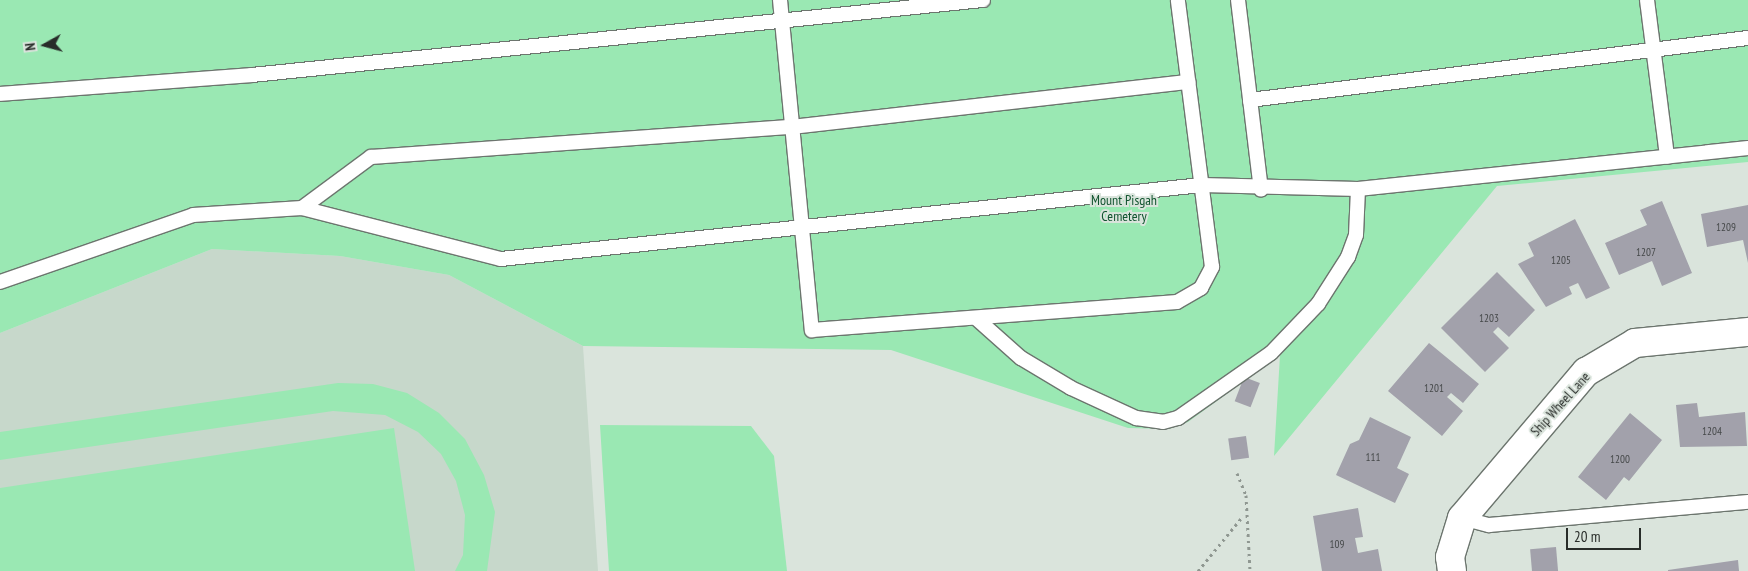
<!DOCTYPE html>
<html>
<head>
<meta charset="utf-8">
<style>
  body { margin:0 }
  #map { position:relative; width:1748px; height:571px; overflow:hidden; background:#dae4dc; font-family:"PT Sans Narrow",sans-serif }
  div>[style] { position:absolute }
  .built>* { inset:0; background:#c7d8cb }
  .green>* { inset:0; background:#9ae8b3 }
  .building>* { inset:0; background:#a2a1ab; transform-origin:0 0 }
  .path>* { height:3px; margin-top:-1.5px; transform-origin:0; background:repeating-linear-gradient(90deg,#8f9791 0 2.5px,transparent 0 6.5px) }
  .roads { filter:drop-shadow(1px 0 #6c756e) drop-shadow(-1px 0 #6c756e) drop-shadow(0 1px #6c756e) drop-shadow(0 -1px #6c756e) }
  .lane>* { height:14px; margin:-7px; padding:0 7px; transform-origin:7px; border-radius:7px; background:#fff }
  .street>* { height:28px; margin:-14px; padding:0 14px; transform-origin:14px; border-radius:14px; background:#fff }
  span { translate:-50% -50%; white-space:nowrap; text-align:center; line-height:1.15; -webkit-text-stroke:4px #dae4dc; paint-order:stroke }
  .number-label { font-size:11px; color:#46494a }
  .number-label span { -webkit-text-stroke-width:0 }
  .park-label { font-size:14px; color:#11542f }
  .street-label { font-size:14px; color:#282c29 }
  .north { position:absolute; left:20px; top:20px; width:50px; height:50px; -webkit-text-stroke:4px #dae4dc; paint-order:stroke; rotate:263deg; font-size:14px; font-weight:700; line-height:20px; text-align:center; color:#282c29 }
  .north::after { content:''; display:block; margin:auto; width:18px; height:22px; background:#282c29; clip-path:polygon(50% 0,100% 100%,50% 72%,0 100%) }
  .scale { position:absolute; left:1566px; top:528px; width:75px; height:22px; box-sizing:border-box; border:2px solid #282c29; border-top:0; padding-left:6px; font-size:15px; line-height:18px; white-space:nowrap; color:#282c29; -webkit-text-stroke:4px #dae4dc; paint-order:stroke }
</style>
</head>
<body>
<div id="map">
  <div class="built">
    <div style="clip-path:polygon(212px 249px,340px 256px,449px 275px,583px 346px,598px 571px,0 571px,0 333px)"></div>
  </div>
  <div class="green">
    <div style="clip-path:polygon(0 0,1748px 0,1748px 162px,1497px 186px,1274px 456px,1280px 355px,1188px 422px,1169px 429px,1128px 428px,891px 350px,583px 346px,449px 275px,340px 256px,212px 249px,0 333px)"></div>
    <div style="clip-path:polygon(338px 383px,373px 384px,407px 393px,439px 413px,465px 439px,484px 475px,495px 512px,487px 571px,455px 571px,463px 555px,465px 515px,456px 481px,441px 454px,418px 432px,385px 415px,333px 411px,0 460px,0 432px)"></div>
    <div style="clip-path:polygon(600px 425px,751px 426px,774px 456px,787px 571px,609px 571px)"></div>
    <div style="clip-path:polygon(394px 428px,415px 571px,0 571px,0 488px)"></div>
  </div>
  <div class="building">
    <div style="clip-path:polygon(1662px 201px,1692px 273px,1662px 286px,1652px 261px,1619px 275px,1605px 243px,1647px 225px,1640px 210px)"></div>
    <div style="clip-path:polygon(1748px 205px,1748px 263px,1743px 240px,1707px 247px,1701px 214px)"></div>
    <div style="clip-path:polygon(1575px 219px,1610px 288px,1586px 299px,1578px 283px,1569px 287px,1572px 294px,1546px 307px,1518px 264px,1534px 256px,1528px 243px)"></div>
    <div style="clip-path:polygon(1497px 272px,1535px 310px,1509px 337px,1498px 327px,1493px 332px,1509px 348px,1485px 372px,1441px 328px)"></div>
    <div style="clip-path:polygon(1429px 343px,1479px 384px,1463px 403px,1451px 393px,1447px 397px,1463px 411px,1442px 436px,1388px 391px)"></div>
    <div style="left:1244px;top:377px;width:17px;height:26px;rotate:21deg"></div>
    <div style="clip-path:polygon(1697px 403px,1699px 417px,1745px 412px,1747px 446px,1680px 447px,1676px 405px)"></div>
    <div style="clip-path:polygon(1630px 413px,1662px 440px,1629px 481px,1624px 477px,1606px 500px,1578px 477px)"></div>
    <div style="clip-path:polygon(1370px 417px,1411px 437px,1397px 468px,1409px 474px,1395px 503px,1336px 475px,1350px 444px,1359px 440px)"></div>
    <div style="left:1246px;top:436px;width:22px;height:18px;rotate:82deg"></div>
    <div style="clip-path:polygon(1358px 508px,1363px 537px,1355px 538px,1358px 553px,1378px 549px,1382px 571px,1322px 571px,1313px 516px)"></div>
    <div style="left:1556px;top:547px;width:24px;height:26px;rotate:85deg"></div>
    <div style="clip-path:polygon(1738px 560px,1739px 571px,1668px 571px,1668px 570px)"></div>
  </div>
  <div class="path">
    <div style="left:1237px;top:473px;width:24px;rotate:68deg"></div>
    <div style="left:1246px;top:495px;width:76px;rotate:87deg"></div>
    <div style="left:1198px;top:571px;width:71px;rotate:-50.7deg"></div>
  </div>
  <div class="roads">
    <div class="lane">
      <div style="left:780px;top:0;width:332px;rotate:84.5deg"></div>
      <div style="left:812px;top:330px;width:366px;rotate:-4.4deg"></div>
      <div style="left:1177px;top:302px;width:28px;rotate:-30deg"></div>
      <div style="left:1201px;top:288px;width:24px;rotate:-62deg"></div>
      <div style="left:1212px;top:267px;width:269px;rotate:-97.3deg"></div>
      <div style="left:1238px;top:0;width:191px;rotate:83.1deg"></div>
      <div style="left:1647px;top:0;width:158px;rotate:82.7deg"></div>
      <div style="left:0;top:94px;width:253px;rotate:-4.3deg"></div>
      <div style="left:252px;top:75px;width:735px;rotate:-5.86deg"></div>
      <div style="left:1250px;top:100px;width:502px;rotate:-7.1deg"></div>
      <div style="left:302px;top:208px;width:86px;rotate:-36.5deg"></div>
      <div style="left:371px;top:157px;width:422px;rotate:-4.1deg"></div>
      <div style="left:792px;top:127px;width:399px;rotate:-6.5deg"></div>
      <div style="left:0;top:282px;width:204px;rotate:-19.1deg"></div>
      <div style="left:193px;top:215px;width:109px;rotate:-3.7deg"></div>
      <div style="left:302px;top:208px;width:205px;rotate:14.4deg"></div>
      <div style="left:501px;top:259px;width:705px;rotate:-6.03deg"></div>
      <div style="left:1202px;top:185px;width:156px;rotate:1.5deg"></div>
      <div style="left:1358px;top:189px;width:392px;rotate:-6deg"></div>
      <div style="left:977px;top:319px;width:59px;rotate:41.6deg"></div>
      <div style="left:1021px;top:358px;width:58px;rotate:31deg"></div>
      <div style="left:1071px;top:388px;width:72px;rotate:24.8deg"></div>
      <div style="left:1136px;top:418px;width:27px;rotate:8deg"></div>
      <div style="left:1163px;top:422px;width:16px;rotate:-15deg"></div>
      <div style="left:1178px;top:418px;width:113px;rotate:-35deg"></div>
      <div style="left:1271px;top:353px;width:68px;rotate:-46.2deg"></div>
      <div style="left:1318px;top:304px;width:56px;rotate:-57.4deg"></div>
      <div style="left:1348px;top:257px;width:23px;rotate:-70deg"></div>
      <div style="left:1356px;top:235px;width:46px;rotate:-87.5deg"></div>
      <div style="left:1462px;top:518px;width:28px;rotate:15deg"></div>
      <div style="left:1489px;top:525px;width:260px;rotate:-5.1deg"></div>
    </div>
    <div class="street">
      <div style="left:1452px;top:571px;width:14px;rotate:-98deg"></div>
      <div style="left:1450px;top:557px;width:41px;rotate:-72.9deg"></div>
      <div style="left:1462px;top:518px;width:192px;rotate:-49.7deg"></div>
      <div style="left:1586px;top:372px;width:57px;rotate:-30.6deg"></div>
      <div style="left:1635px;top:343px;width:114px;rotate:-5.6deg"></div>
    </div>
  </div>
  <div class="number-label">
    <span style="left:1726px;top:227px">1209</span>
    <span style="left:1646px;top:252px">1207</span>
    <span style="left:1561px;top:260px">1205</span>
    <span style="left:1489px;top:318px">1203</span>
    <span style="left:1434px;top:388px">1201</span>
    <span style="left:1712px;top:431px">1204</span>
    <span style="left:1373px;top:457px">111</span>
    <span style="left:1620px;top:459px">1200</span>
    <span style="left:1337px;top:544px">109</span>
  </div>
  <div class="park-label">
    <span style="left:1124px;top:208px">Mount Pisgah<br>Cemetery</span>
  </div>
  <div class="street-label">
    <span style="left:1560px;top:404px;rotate:-48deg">Ship Wheel Lane</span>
  </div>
  <div class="north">N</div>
  <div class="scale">20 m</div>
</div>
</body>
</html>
